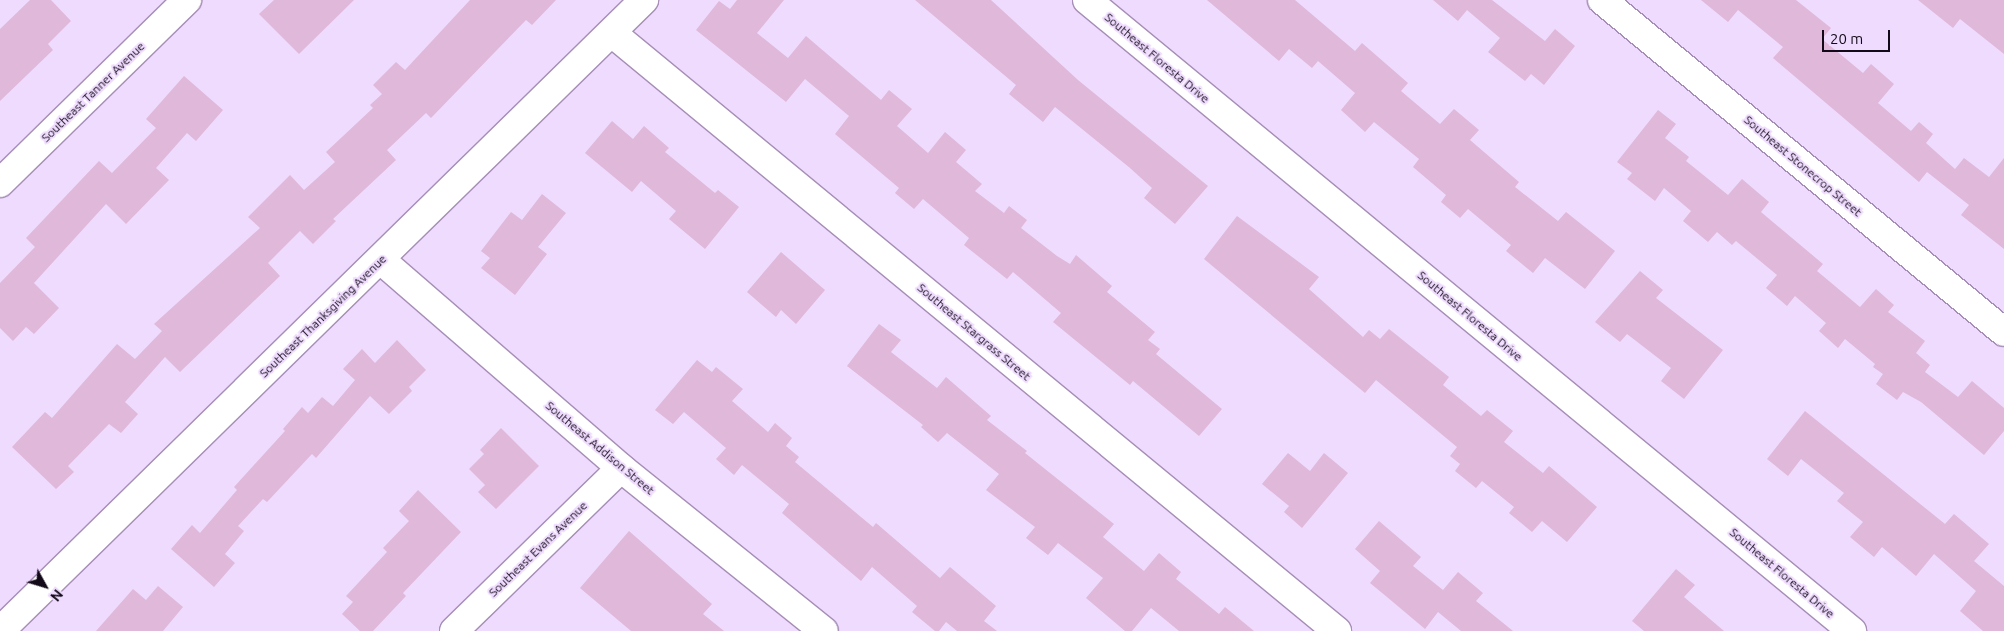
<!DOCTYPE html>
<html>
<head>
<meta charset="utf-8">
<style>
  body { margin:0 }
  #map { position:relative; width:2004px; height:631px; overflow:hidden; background:#efdbfe; font-family:Ubuntu,sans-serif }
  div>[style] { position:absolute }
  .building>* { inset:0; background:#dfb8da }
  .roads { filter:drop-shadow(1px 0 #a68eb6) drop-shadow(-1px 0 #a68eb6) drop-shadow(0 1px #a68eb6) drop-shadow(0 -1px #a68eb6) }
  .minor>* { height:28px; margin:-14px; padding:0 14px; transform-origin:14px; border-radius:14px; background:#fff }
  .tertiary>* { height:28px; margin:-14px; padding:0 14px; transform-origin:14px; border-radius:14px; background:#fff }
  span { translate:-50% -50%; white-space:nowrap; text-align:center; line-height:1.15; -webkit-text-stroke:4px #efdbfe; paint-order:stroke }
  .street-label { font-size:12px; color:#120a18 }
  .north { position:absolute; left:20px; top:561px; width:50px; height:50px; -webkit-text-stroke:4px #efdbfe; paint-order:stroke; rotate:129deg; font-size:14px; font-weight:700; line-height:20px; text-align:center; color:#120a18 }
  .north::after { content:''; display:block; margin:auto; width:18px; height:22px; background:#120a18; clip-path:polygon(50% 0,100% 100%,50% 72%,0 100%) }
  .scale { position:absolute; left:1822px; top:30px; width:68px; height:22px; box-sizing:border-box; border:2px solid #120a18; border-top:0; padding-left:6px; font-size:15px; line-height:18px; white-space:nowrap; color:#120a18; -webkit-text-stroke:4px #efdbfe; paint-order:stroke }
</style>
</head>
<body>
<div id="map">
  <div class="building">
    <div style="clip-path:polygon(30px 0,51px 0,71px 21px,48px 44px,53px 50px,0 101px,0 29px)"></div>
    <div style="clip-path:polygon(274px 0,354px 0,299px 54px,259px 14px)"></div>
    <div style="clip-path:polygon(470px 0,556px 0,532px 25px,526px 20px,431px 118px,426px 113px,387px 150px,396px 160px,333px 219px,336px 221px,313px 244px,300px 231px,268px 263px,280px 276px,180px 372px,165px 357px,125px 402px,138px 414px,121px 433px,109px 424px,68px 466px,74px 472px,56px 489px,12px 447px,45px 412px,52px 418px,117px 344px,135px 359px,162px 331px,154px 324px,260px 228px,248px 217px,290px 175px,304px 190px,335px 162px,326px 152px,373px 108px,370px 105px,382px 94px,373px 85px,396px 62px,405px 70px)"></div>
    <div style="clip-path:polygon(737px 0,784px 0,757px 33px,788px 58px,806px 36px,881px 100px,889px 90px,912px 109px,897px 126px,928px 153px,945px 132px,966px 150px,956px 162px,982px 184px,975px 191px,1004px 213px,1009px 206px,1027px 220px,1021px 228px,1057px 256px,1070px 264px,1076px 255px,1112px 286px,1107px 292px,1155px 332px,1148px 340px,1160px 349px,1156px 354px,1222px 409px,1199px 436px,1133px 381px,1130px 385px,1053px 322px,1061px 313px,1013px 272px,1007px 279px,964px 245px,969px 238px,923px 199px,914px 209px,895px 193px,899px 188px,835px 134px,849px 116px,805px 79px,786px 102px,696px 30px,719px 1px,730px 9px)"></div>
    <div style="clip-path:polygon(915px 0,991px 0,1078px 80px,1208px 186px,1175px 224px,1144px 198px,1152px 188px,1130px 168px,1055px 107px,1043px 122px,1009px 94px,1016px 85px)"></div>
    <div style="clip-path:polygon(1207px 0,1295px 0,1355px 51px,1362px 43px,1408px 83px,1401px 91px,1440px 124px,1454px 109px,1479px 130px,1470px 140px,1519px 182px,1515px 187px,1558px 221px,1566px 212px,1615px 251px,1585px 289px,1545px 258px,1533px 273px,1506px 251px,1511px 245px,1468px 209px,1460px 218px,1441px 202px,1446px 195px,1413px 167px,1419px 159px,1374px 122px,1365px 132px,1341px 110px,1355px 93px,1318px 61px,1312px 68px,1289px 49px,1279px 61px)"></div>
    <div style="clip-path:polygon(1433px 0,1492px 0,1545px 41px,1555px 29px,1575px 46px,1544px 85px,1531px 74px,1525px 81px,1488px 52px,1500px 38px,1467px 10px,1458px 21px)"></div>
    <div style="clip-path:polygon(1701px 0,1796px 0,1831px 28px,1822px 39px,1863px 73px,1871px 64px,1894px 84px,1878px 103px,1911px 131px,1919px 122px,1933px 134px,1926px 143px,1955px 169px,1964px 158px,1989px 177px,2004px 158px,2004px 249px,1961px 215px,1969px 205px,1927px 172px,1919px 182px,1773px 58px,1783px 47px,1738px 10px,1728px 22px)"></div>
    <div style="clip-path:polygon(1918px 0,2004px 0,2004px 54px,1960px 19px,1953px 28px)"></div>
    <div style="clip-path:polygon(184px 76px,223px 110px,196px 141px,187px 133px,156px 168px,169px 180px,126px 224px,106px 204px,34px 283px,59px 308px,34px 334px,26px 327px,13px 341px,0 328px,0 283px,35px 247px,26px 238px,99px 161px,112px 173px,156px 128px,146px 119px)"></div>
    <div style="clip-path:polygon(1658px 110px,1676px 124px,1665px 138px,1689px 157px,1686px 161px,1728px 195px,1742px 179px,1769px 202px,1761px 212px,1823px 264px,1817px 271px,1860px 307px,1876px 289px,1894px 305px,1888px 312px,1925px 341px,1916px 353px,1930px 365px,1925px 372px,1958px 397px,1972px 381px,2004px 408px,2004px 431px,1984px 455px,1921px 402px,1903px 392px,1897px 400px,1876px 384px,1883px 374px,1873px 367px,1875px 364px,1845px 339px,1838px 348px,1819px 331px,1826px 323px,1795px 296px,1787px 306px,1766px 288px,1777px 275px,1736px 241px,1732px 245px,1717px 232px,1708px 242px,1683px 221px,1691px 211px,1664px 188px,1655px 201px,1627px 179px,1632px 173px,1617px 162px)"></div>
    <div style="clip-path:polygon(612px 121px,633px 139px,644px 126px,669px 148px,665px 152px,715px 193px,718px 190px,739px 207px,705px 249px,669px 219px,676px 211px,641px 181px,632px 192px,585px 153px)"></div>
    <div style="clip-path:polygon(542px 194px,566px 213px,538px 247px,547px 254px,515px 295px,481px 268px,490px 258px,481px 251px,511px 212px,522px 220px)"></div>
    <div style="clip-path:polygon(1237px 216px,1319px 277px,1309px 289px,1363px 337px,1369px 330px,1380px 339px,1389px 329px,1449px 377px,1443px 385px,1481px 416px,1487px 410px,1513px 431px,1504px 442px,1543px 473px,1549px 466px,1597px 507px,1567px 542px,1542px 521px,1532px 532px,1509px 513px,1514px 507px,1482px 481px,1476px 488px,1455px 471px,1460px 464px,1450px 456px,1457px 447px,1376px 380px,1365px 393px,1204px 259px)"></div>
    <div style="clip-path:polygon(781px 252px,825px 290px,796px 324px,781px 310px,776px 317px,747px 292px)"></div>
    <div style="clip-path:polygon(1640px 271px,1663px 290px,1656px 298px,1723px 350px,1684px 399px,1661px 381px,1671px 368px,1627px 334px,1620px 342px,1595px 322px)"></div>
    <div style="clip-path:polygon(879px 324px,901px 340px,891px 352px,937px 388px,946px 377px,991px 416px,987px 420px,1027px 451px,1025px 453px,1114px 524px,1103px 537px,1144px 571px,1159px 553px,1181px 572px,1176px 579px,1219px 614px,1225px 607px,1254px 631px,1179px 631px,1151px 608px,1132px 631px,1125px 631px,1086px 598px,1103px 578px,1058px 543px,1048px 555px,1026px 538px,1035px 527px,986px 490px,999px 474px,947px 433px,938px 442px,921px 427px,923px 425px,847px 366px)"></div>
    <div style="clip-path:polygon(397px 340px,426px 370px,409px 387px,412px 391px,389px 414px,370px 396px,316px 458px,312px 454px,267px 502px,263px 499px,238px 526px,244px 531px,225px 554px,235px 563px,214px 587px,171px 549px,192px 525px,200px 533px,237px 490px,234px 487px,285px 431px,283px 429px,302px 407px,308px 413px,322px 397px,333px 406px,355px 380px,343px 369px,362px 349px,375px 363px)"></div>
    <div style="clip-path:polygon(697px 360px,712px 372px,716px 367px,743px 389px,732px 401px,768px 432px,775px 423px,792px 438px,786px 446px,799px 457px,795px 462px,873px 527px,876px 523px,940px 578px,950px 567px,996px 606px,984px 621px,997px 631px,957px 631px,946px 622px,939px 631px,935px 631px,912px 612px,917px 606px,872px 567px,861px 581px,841px 564px,782px 513px,789px 504px,742px 465px,734px 475px,716px 459px,726px 448px,684px 412px,673px 424px,655px 410px)"></div>
    <div style="clip-path:polygon(1805px 411px,1945px 524px,1954px 514px,1989px 544px,1974px 561px,2004px 586px,2004px 631px,1983px 631px,1960px 611px,1976px 591px,1934px 554px,1916px 576px,1882px 547px,1874px 557px,1850px 537px,1863px 522px,1837px 501px,1844px 493px,1801px 459px,1788px 476px,1767px 459px)"></div>
    <div style="clip-path:polygon(501px 428px,539px 466px,496px 509px,478px 492px,485px 485px,469px 469px,484px 454px,480px 450px)"></div>
    <div style="clip-path:polygon(1288px 453px,1310px 471px,1324px 453px,1348px 473px,1302px 528px,1284px 512px,1289px 506px,1262px 484px)"></div>
    <div style="clip-path:polygon(418px 490px,461px 532px,403px 593px,406px 596px,373px 631px,360px 631px,342px 614px,353px 602px,346px 596px,387px 552px,383px 548px,409px 521px,399px 511px)"></div>
    <div style="clip-path:polygon(1379px 521px,1421px 557px,1413px 566px,1443px 590px,1458px 572px,1483px 593px,1476px 601px,1513px 631px,1461px 631px,1438px 612px,1425px 629px,1387px 597px,1370px 583px,1380px 571px,1355px 549px)"></div>
    <div style="clip-path:polygon(629px 531px,712px 604px,703px 614px,724px 631px,631px 631px,580px 588px)"></div>
    <div style="clip-path:polygon(1676px 569px,1695px 585px,1684px 597px,1724px 631px,1644px 631px,1632px 621px)"></div>
    <div style="clip-path:polygon(158px 586px,183px 607px,163px 631px,96px 631px,133px 589px,146px 600px)"></div>
  </div>
  <div class="roads">
    <div class="minor">
      <div style="left:1602px;top:0;width:521px;rotate:39.55deg"></div>
      <div style="left:612px;top:33px;width:940px;rotate:39.52deg"></div>
      <div style="left:0;top:183px;width:262px;rotate:-44.4deg"></div>
      <div style="left:381px;top:260px;width:318px;rotate:40.9deg"></div>
      <div style="left:621px;top:468px;width:260px;rotate:38.8deg"></div>
      <div style="left:0;top:631px;width:902px;rotate:-44.42deg"></div>
      <div style="left:454px;top:631px;width:233px;rotate:-44.3deg"></div>
    </div>
    <div class="tertiary">
      <div style="left:1087px;top:0;width:992px;rotate:39.52deg"></div>
    </div>
  </div>
  <div class="street-label">
    <span style="left:1157px;top:58px;rotate:40deg">Southeast Floresta Drive</span>
    <span style="left:93px;top:92px;rotate:-44deg">Southeast Tanner Avenue</span>
    <span style="left:1803px;top:166px;rotate:40deg">Southeast Stonecrop Street</span>
    <span style="left:323px;top:316px;rotate:-44deg">Southeast Thanksgiving Avenue</span>
    <span style="left:1470px;top:316px;rotate:40deg">Southeast Floresta Drive</span>
    <span style="left:974px;top:332px;rotate:40deg">Southeast Stargrass Street</span>
    <span style="left:600px;top:448px;rotate:40deg">Southeast Addison Street</span>
    <span style="left:538px;top:549px;rotate:-44deg">Southeast Evans Avenue</span>
    <span style="left:1782px;top:573px;rotate:40deg">Southeast Floresta Drive</span>
  </div>
  <div class="north">N</div>
  <div class="scale">20 m</div>
</div>
</body>
</html>
